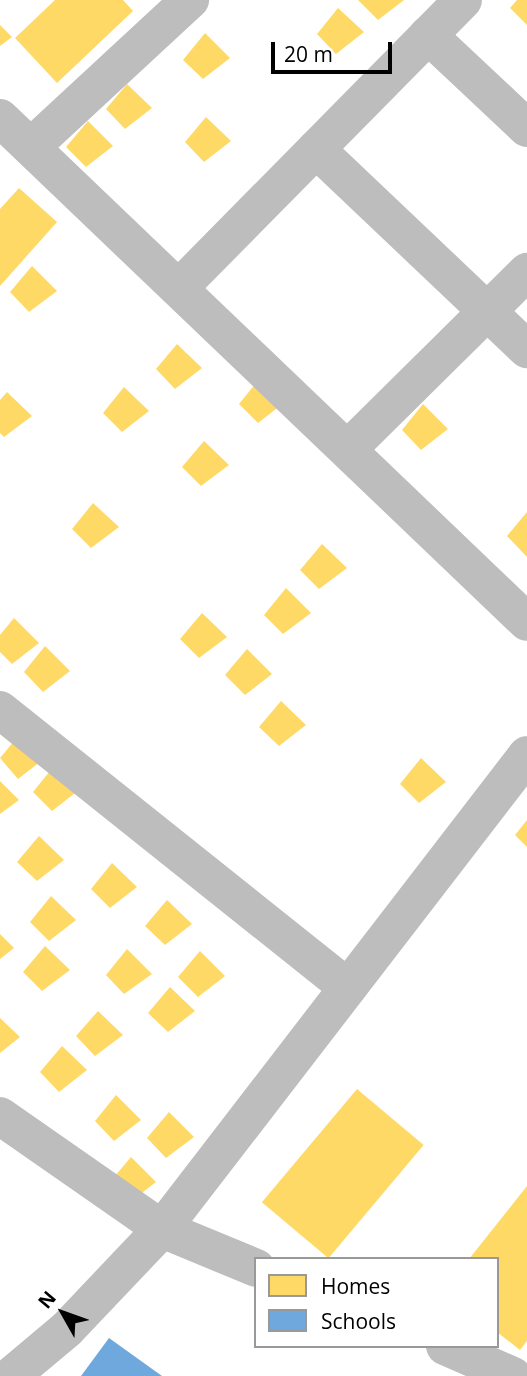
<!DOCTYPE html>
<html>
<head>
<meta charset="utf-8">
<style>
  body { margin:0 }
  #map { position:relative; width:527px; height:1376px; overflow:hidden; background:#fff; font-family:"Open Sans",sans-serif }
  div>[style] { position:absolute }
  .homes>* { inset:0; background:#ffd966; transform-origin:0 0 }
  .schools>* { inset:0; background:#6fa8dc }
  .minor>* { height:38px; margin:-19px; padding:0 19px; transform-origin:19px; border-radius:19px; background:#bdbdbd }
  span { translate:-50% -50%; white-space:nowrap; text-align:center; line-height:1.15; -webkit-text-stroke:7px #fff; paint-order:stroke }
  .legend { position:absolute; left:254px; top:1257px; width:245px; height:91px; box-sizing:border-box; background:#fff; border:2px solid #999; margin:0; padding:9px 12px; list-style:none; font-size:21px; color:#000 }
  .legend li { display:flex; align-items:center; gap:14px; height:35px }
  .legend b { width:35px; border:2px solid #999 }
  .north { position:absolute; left:28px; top:1278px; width:70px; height:70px; -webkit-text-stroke:5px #fff; paint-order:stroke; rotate:310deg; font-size:19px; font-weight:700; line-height:28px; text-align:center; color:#000 }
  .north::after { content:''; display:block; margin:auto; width:24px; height:32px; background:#000; clip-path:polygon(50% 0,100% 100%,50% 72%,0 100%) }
  .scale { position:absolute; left:271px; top:42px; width:121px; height:32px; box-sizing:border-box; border:4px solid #000; border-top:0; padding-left:9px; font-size:21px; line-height:24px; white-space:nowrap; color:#000; -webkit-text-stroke:5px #fff; paint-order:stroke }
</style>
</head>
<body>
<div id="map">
  <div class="homes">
    <div style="clip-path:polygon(55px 0,123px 0,133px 11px,57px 83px,15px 38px)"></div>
    <div style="clip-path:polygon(358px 0,404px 0,378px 20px)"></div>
    <div style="clip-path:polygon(517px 0,527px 0,527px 25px,510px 8px)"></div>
    <div style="clip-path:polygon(338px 8px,364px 32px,336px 54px,317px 34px)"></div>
    <div style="clip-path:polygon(0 25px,12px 37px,0 46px)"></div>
    <div style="clip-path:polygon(205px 33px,230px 58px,203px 79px,183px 60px)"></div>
    <div style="clip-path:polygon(127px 84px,152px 108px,125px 129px,106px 109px)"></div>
    <div style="clip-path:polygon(206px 117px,231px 141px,204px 162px,185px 142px)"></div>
    <div style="clip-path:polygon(88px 121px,113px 146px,86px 167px,66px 147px)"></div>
    <div style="clip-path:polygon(19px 188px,57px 222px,0 286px,0 209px)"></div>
    <div style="clip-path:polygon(32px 266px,57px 291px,29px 312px,10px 292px)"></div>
    <div style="clip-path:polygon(177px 344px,202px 368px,175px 389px,156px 369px)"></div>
    <div style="clip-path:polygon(260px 378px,285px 402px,258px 423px,239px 404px)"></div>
    <div style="clip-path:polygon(124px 387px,149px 411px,122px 432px,103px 413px)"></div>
    <div style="clip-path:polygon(7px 392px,32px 416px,4px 437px,0 433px,0 400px)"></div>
    <div style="clip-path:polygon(423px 404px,448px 429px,421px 450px,402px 430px)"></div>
    <div style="clip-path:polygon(204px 441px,229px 465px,201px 486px,182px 467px)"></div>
    <div style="clip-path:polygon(93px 503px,119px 527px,91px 548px,72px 529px)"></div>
    <div style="clip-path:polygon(527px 512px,527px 557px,507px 536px)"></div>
    <div style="clip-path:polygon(322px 544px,347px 568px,319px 589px,300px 570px)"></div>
    <div style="clip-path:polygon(286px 588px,311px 613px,283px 634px,264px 615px)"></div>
    <div style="clip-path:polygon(202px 613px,227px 637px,199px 658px,180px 639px)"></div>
    <div style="clip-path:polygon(14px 618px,39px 643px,12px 664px,0 652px,0 635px)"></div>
    <div style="clip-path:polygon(45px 646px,70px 671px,43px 692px,24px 672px)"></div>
    <div style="clip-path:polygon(247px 649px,272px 674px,245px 695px,225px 675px)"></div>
    <div style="clip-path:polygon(281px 701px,306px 725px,279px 746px,259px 727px)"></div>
    <div style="clip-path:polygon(20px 734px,45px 758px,18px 779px,0 758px)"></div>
    <div style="clip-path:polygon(421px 758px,446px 782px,419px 803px,400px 784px)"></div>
    <div style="clip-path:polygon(54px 766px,79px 790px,52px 811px,33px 792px)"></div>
    <div style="clip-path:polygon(0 781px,19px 800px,0 814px)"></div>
    <div style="clip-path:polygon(527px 820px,527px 847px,515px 835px)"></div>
    <div style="clip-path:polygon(39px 836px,64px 860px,37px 881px,17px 862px)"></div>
    <div style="clip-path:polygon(112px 863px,137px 887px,110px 908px,91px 889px)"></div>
    <div style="clip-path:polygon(51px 896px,76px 920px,49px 941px,30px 922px)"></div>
    <div style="clip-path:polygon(167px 900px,192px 924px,165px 945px,145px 926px)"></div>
    <div style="clip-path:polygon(0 934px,14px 948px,0 959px)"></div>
    <div style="clip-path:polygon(45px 946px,70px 970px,42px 991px,23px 972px)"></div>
    <div style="clip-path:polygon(127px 949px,152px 974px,124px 994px,106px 975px)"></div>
    <div style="clip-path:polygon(200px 951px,225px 976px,198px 997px,178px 977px)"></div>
    <div style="clip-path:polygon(170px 987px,195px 1011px,168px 1032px,148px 1013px)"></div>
    <div style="clip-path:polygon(98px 1011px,123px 1035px,95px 1056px,76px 1036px)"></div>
    <div style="clip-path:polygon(0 1018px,20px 1037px,0 1053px)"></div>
    <div style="clip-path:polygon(62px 1046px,87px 1070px,59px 1092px,40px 1072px)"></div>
    <div style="left:357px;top:1089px;width:87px;height:148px;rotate:40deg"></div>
    <div style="clip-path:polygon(116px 1095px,141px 1120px,114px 1141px,95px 1121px)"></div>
    <div style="clip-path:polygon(169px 1112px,194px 1137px,166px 1158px,147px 1138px)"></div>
    <div style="clip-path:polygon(131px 1157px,156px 1182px,129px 1203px,109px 1183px)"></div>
    <div style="clip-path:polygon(527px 1186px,527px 1341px,520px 1350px,497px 1332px,497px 1259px,469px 1259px)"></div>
  </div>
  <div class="schools">
    <div style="clip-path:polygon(109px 1338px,162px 1376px,81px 1376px)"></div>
  </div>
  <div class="minor">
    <div style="left:428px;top:35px;width:136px;rotate:43.2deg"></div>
    <div style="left:0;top:118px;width:729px;rotate:43.72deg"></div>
    <div style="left:31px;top:147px;width:217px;rotate:-42.8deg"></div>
    <div style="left:316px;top:149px;width:291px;rotate:43.5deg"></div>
    <div style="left:180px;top:287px;width:403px;rotate:-45.4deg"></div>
    <div style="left:348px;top:449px;width:252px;rotate:-44.7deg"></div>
    <div style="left:0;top:710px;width:445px;rotate:38.6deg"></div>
    <div style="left:0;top:1116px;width:198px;rotate:34.9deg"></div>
    <div style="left:162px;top:1229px;width:102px;rotate:22.5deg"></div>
    <div style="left:445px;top:1346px;width:74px;rotate:23.8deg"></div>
    <div style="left:11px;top:1376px;width:73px;rotate:-40deg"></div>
    <div style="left:67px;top:1329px;width:138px;rotate:-46.5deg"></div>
    <div style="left:162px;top:1229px;width:598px;rotate:-52.4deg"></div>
  </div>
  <ul class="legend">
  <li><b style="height:19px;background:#ffd966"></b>Homes</li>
  <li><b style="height:19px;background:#6fa8dc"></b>Schools</li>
  </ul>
  <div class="north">N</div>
  <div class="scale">20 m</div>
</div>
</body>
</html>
